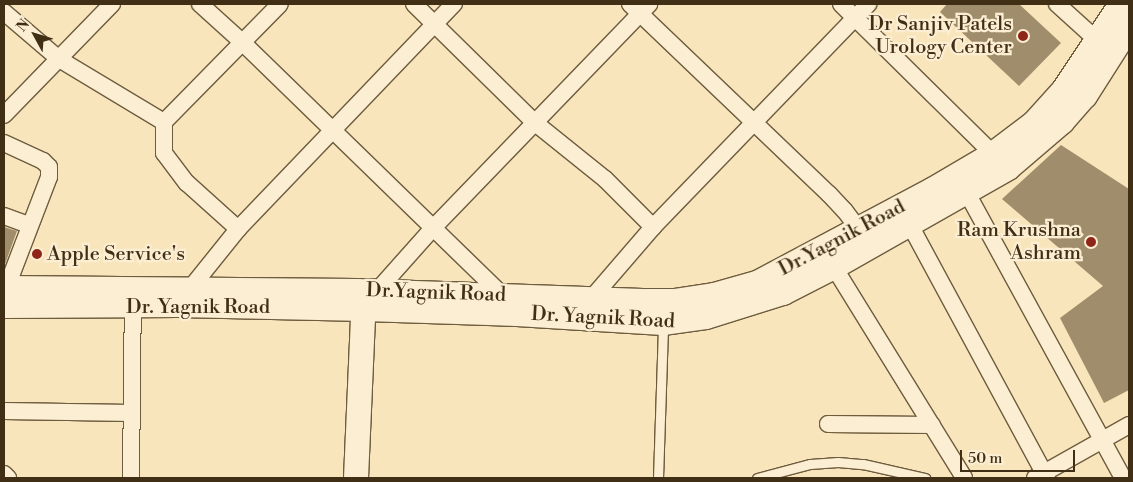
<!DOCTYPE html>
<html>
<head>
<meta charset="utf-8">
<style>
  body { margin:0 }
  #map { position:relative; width:1133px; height:482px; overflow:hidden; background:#f9e5bb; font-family:"Libre Bodoni",serif }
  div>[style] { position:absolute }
  .building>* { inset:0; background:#a08d6b }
  .roads { filter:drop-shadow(1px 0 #6e5c3e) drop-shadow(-1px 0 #6e5c3e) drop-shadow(0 1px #6e5c3e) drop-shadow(0 -1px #6e5c3e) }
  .lane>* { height:9px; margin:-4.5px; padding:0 4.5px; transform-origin:4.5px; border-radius:4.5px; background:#fbeed3 }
  .street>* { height:16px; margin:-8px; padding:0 8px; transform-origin:8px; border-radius:8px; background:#fbeed3 }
  .secondary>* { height:24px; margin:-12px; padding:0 12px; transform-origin:12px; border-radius:12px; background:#fbeed3 }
  .dots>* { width:14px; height:14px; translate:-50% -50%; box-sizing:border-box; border:2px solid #fbeed3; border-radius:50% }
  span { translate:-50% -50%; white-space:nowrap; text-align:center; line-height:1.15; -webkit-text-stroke:4.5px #fbeed3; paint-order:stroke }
  .poi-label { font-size:20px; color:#402e15 }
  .right { translate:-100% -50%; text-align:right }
  .left { translate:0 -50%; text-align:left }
  .street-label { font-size:20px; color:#402e15 }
  .frame { position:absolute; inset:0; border:5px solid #402e15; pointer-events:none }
  .north { position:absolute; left:10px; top:10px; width:50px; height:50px; -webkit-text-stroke:4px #fbeed3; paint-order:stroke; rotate:309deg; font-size:14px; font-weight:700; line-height:20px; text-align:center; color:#402e15 }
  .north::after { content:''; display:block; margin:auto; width:18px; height:22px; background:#402e15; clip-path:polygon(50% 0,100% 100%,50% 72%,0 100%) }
  .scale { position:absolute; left:960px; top:450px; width:115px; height:22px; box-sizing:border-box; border:2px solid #402e15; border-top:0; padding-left:6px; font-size:15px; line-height:18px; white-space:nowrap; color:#402e15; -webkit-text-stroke:4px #fbeed3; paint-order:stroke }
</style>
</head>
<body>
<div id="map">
  <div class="building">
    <div style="clip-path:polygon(947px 4px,1019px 4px,1061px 43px,1019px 86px,940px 12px)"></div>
    <div style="clip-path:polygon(1061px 145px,1129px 189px,1129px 390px,1104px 403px,1060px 318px,1103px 286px,1002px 199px)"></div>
    <div style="clip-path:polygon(4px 227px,17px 231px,4px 267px)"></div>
  </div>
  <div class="roads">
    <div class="lane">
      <div style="left:658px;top:478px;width:154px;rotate:-88.1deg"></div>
      <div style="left:757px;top:478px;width:55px;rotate:-14.8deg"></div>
      <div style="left:810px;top:464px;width:28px;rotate:-4deg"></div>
      <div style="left:838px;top:462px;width:25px;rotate:5deg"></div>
      <div style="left:863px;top:464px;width:64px;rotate:12.7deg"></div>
    </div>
    <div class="street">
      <div style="left:200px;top:4px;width:57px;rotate:42.1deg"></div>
      <div style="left:242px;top:42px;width:364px;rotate:44.2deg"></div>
      <div style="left:414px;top:4px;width:168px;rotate:44.5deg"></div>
      <div style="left:534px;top:122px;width:91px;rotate:38.8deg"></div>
      <div style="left:605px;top:179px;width:68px;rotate:45deg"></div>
      <div style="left:630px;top:4px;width:275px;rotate:43.7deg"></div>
      <div style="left:829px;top:194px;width:23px;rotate:47deg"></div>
      <div style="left:845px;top:211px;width:31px;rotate:53deg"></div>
      <div style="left:841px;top:4px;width:214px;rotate:44.6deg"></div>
      <div style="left:1057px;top:4px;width:55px;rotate:42.1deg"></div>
      <div style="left:4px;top:12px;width:72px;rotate:40.5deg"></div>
      <div style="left:59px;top:59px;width:122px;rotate:31deg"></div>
      <div style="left:164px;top:122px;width:31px;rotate:90deg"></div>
      <div style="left:164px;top:153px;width:38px;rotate:53deg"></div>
      <div style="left:187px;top:183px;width:69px;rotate:42deg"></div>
      <div style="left:4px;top:115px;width:155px;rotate:-45.8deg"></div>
      <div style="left:164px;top:122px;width:165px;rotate:-45.5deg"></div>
      <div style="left:4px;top:143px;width:43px;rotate:24.8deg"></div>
      <div style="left:43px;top:161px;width:8px;rotate:45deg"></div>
      <div style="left:49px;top:167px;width:10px;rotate:90deg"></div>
      <div style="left:49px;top:177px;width:125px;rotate:111deg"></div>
      <div style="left:967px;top:193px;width:325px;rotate:61.3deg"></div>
      <div style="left:4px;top:216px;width:27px;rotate:20deg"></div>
      <div style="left:910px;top:225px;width:288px;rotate:61.6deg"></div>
      <div style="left:829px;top:259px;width:257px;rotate:58.3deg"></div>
      <div style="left:376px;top:292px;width:87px;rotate:-48.3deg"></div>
      <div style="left:434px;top:227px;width:310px;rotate:-46deg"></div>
      <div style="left:185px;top:295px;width:85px;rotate:-51.2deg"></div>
      <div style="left:238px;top:229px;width:312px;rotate:-46.2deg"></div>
      <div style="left:591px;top:299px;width:95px;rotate:-49.3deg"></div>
      <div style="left:653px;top:227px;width:310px;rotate:-46deg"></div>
      <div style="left:4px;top:411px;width:128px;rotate:0.9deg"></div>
      <div style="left:828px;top:424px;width:104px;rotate:0.6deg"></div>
      <div style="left:4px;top:474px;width:6px;rotate:45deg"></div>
      <div style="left:131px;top:478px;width:182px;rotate:-89.4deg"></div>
      <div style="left:1035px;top:478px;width:108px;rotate:-29.4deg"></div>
    </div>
    <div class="secondary">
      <div style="left:4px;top:288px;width:353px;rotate:0.5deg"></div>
      <div style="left:357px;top:291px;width:286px;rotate:2deg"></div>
      <div style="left:643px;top:301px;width:31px"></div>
      <div style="left:674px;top:301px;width:40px;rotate:-8.5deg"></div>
      <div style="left:714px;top:295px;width:45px;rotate:-15.6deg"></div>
      <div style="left:757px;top:283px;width:198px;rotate:-28deg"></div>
      <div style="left:932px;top:190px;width:71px;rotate:-30.5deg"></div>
      <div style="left:993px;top:154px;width:51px;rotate:-37.1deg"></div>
      <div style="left:1034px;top:123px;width:43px;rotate:-47.8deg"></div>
      <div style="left:1063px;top:91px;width:105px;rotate:-56.3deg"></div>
      <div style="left:4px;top:306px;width:174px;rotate:-0.3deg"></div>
      <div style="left:178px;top:305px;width:187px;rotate:1.2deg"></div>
      <div style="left:365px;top:309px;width:152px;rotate:1.9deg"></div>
      <div style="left:517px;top:314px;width:146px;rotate:3.5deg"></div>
      <div style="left:663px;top:323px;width:43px;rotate:-7.9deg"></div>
      <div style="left:706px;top:317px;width:81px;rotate:-17.3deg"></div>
      <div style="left:783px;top:293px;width:57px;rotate:-27deg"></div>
      <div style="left:834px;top:267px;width:200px;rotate:-29.6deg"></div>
      <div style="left:1008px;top:168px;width:71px;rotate:-40.4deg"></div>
      <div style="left:1062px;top:122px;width:35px;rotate:-49deg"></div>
      <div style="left:1085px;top:96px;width:82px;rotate:-57.5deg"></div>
      <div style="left:356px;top:478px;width:159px;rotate:-87.5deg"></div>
      <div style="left:363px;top:319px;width:10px;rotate:-79deg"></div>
      <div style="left:365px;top:309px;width:14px;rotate:-60deg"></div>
    </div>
  </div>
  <div class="dots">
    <div style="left:1023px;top:36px;background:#8f2418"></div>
    <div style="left:1091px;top:242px;background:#8f2418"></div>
    <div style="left:37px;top:254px;background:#8f2418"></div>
  </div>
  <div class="poi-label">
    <span class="right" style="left:1012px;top:36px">Dr Sanjiv Patels<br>Urology Center</span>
    <span class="right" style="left:1081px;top:242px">Ram Krushna<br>Ashram</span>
    <span class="left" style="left:47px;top:254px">Apple Service's</span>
  </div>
  <div class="street-label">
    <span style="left:842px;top:238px;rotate:-28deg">Dr.Yagnik Road</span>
    <span style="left:436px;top:293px;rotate:2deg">Dr.Yagnik Road</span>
    <span style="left:198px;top:307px">Dr. Yagnik Road</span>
    <span style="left:603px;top:318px;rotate:3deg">Dr. Yagnik Road</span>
  </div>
  <div class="frame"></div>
  <div class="north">N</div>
  <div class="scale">50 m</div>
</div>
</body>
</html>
